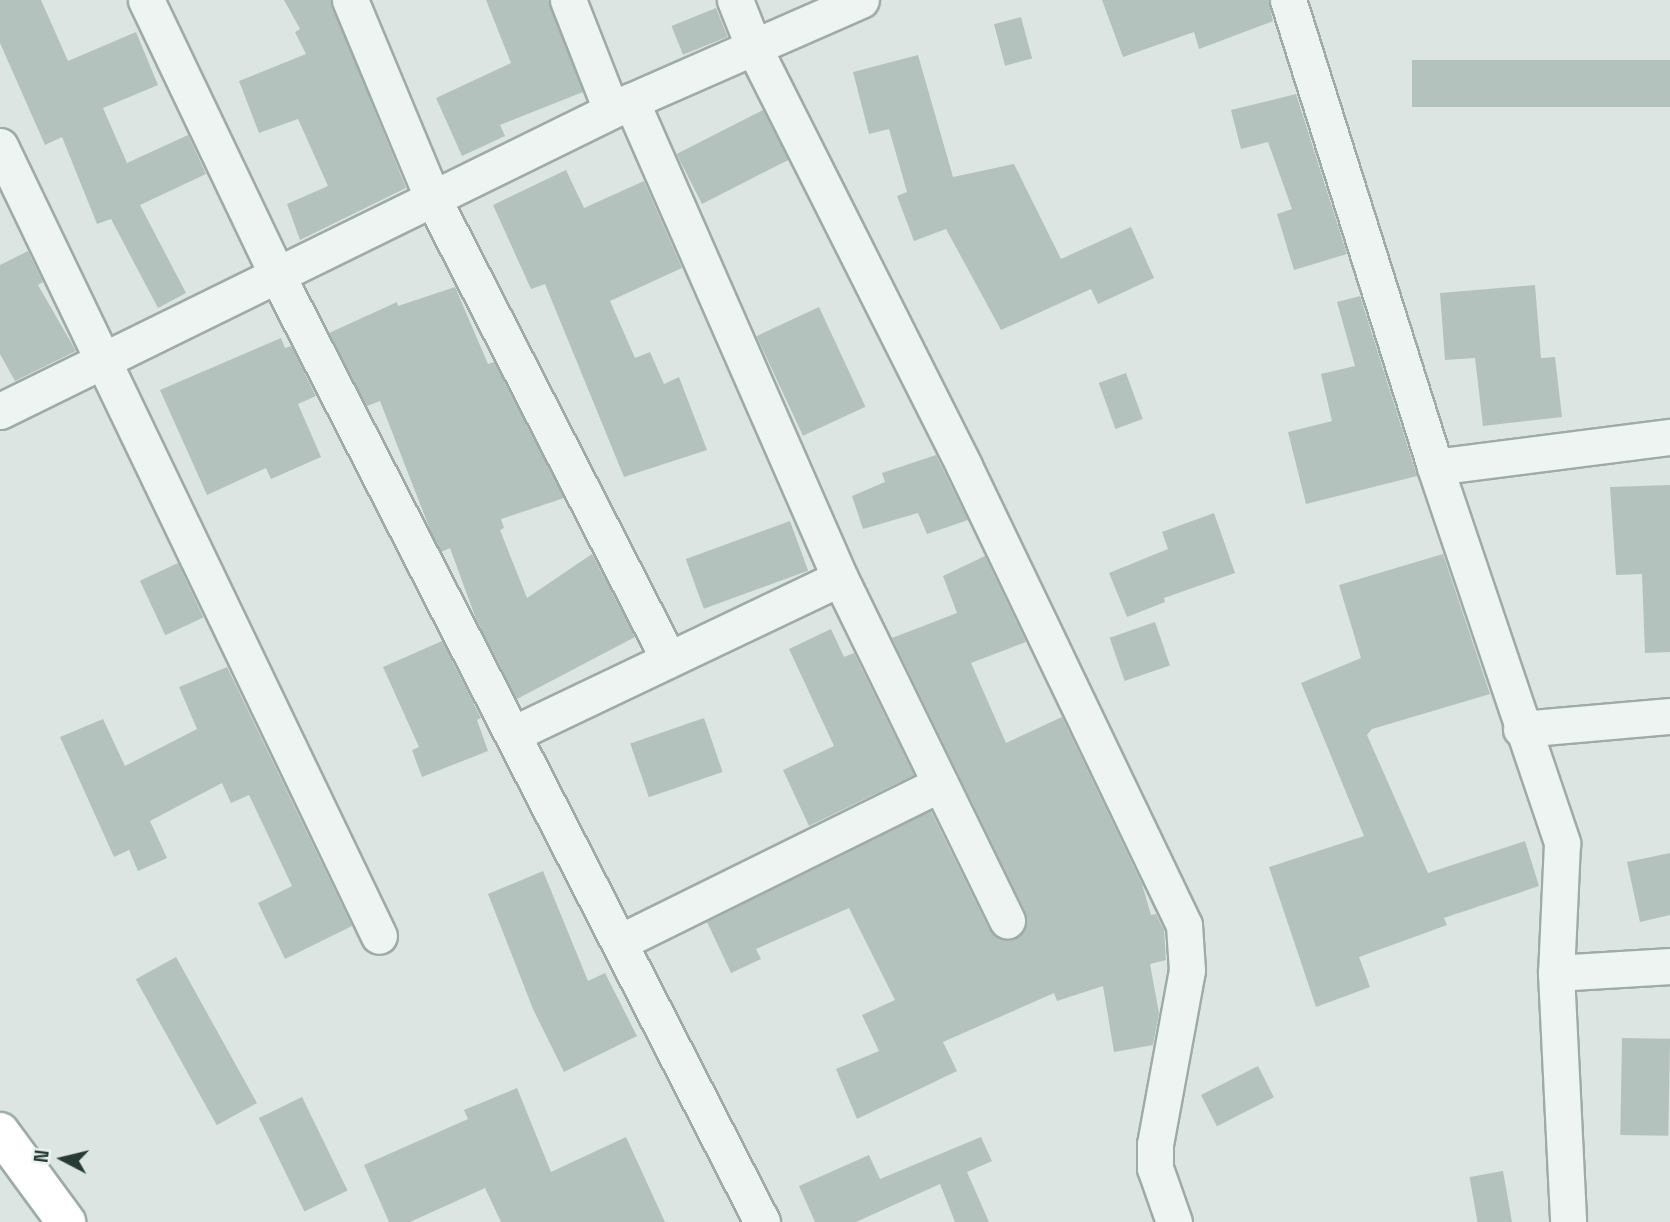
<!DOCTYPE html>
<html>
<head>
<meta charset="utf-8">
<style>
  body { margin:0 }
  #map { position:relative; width:1670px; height:1222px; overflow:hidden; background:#dce5e2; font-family:"Space Grotesk",sans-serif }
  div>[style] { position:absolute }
  .building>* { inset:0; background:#b3c2bd; transform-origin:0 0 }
  .roads { filter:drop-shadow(2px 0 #9eaba7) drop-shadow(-2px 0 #9eaba7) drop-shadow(0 2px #9eaba7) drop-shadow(0 -2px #9eaba7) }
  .street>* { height:35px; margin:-17.5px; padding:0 17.5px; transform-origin:17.5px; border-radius:17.5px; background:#eef4f2 }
  .highway>* { height:38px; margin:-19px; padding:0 19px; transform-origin:19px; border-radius:19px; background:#fff }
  span { translate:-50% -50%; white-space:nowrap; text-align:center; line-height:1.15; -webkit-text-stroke:6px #ebf3f0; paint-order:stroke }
  .north { position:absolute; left:28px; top:1124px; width:70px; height:70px; -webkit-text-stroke:5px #ebf3f0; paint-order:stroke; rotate:277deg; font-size:19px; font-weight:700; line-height:28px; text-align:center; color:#263b34 }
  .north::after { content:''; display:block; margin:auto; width:24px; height:32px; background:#263b34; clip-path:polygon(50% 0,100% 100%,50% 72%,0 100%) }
</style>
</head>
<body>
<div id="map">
  <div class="building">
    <div style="clip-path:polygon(0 0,41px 0,68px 61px,136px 32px,158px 85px,103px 108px,127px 163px,188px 135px,206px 174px,140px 205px,186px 293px,158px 308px,111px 219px,97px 224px,62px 137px,45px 145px,0 43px)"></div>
    <div style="clip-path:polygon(284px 0,330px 0,406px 188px,300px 240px,287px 204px,328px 186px,298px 119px,259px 133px,239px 81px,306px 54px,295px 32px,300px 29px)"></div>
    <div style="clip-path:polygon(486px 0,548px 0,583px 92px,500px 125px,505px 136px,462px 156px,436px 98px,511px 63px)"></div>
    <div style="clip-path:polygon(1102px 0,1268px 0,1273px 21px,1199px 49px,1194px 32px,1123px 57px)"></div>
    <div style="left:716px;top:8px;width:31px;height:48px;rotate:68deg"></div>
    <div style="left:1021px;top:17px;width:43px;height:28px;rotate:75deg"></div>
    <div style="clip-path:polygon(918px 55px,953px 177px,1014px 164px,1061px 259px,1131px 227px,1154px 278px,1098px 304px,1091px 289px,1001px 330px,946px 229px,914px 241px,897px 196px,907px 192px,889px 129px,869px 134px,853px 72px)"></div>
    <div style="left:1670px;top:60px;width:47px;height:258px;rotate:90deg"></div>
    <div style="clip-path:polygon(1296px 94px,1347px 254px,1294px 270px,1277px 214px,1292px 209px,1268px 142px,1241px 149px,1231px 110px)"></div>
    <div style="left:763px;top:110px;width:56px;height:97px;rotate:63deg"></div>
    <div style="clip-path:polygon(566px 170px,584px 208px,644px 181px,682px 268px,610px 301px,635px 358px,650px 352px,664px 384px,679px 377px,707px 450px,624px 477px,545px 284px,531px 289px,493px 205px)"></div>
    <div style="clip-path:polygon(28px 251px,43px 282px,38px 285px,76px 351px,15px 381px,0 354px,0 265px)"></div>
    <div style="clip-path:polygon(1535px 285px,1541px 358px,1555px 357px,1562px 417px,1483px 426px,1475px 358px,1445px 360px,1440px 293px)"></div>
    <div style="clip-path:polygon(455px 287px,488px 364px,494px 362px,564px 498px,501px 519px,504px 528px,500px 530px,527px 598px,592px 554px,635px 637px,517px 699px,476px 619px,450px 548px,441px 552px,431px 532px,380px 401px,367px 406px,329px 333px,397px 302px,398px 306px)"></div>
    <div style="clip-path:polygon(1360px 296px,1417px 476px,1306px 504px,1288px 432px,1332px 421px,1321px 374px,1355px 366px,1337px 302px)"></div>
    <div style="left:819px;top:307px;width:110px;height:69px;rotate:65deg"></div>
    <div style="clip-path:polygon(281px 338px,285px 348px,291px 346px,316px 396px,298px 404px,321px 457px,271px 479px,266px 468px,207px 495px,160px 390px)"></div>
    <div style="left:1126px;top:373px;width:49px;height:29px;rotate:70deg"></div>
    <div style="clip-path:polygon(936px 455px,968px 520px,927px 534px,918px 513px,863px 529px,852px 496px,885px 482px,882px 473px)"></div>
    <div style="clip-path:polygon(1670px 485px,1670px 652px,1645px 653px,1642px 574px,1616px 575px,1610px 487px)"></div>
    <div style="clip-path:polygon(1214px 513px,1235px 573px,1164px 598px,1165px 602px,1127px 617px,1109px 573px,1168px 549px,1162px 532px)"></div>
    <div style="left:790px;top:521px;width:53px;height:111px;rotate:70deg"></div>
    <div style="clip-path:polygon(1443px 554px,1490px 694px,1372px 729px,1367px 735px,1428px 873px,1525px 841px,1539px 886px,1444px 918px,1447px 925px,1359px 957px,1370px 987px,1316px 1007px,1269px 867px,1364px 836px,1301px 683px,1361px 658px,1339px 585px)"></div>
    <div style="clip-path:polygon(985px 556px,1026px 642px,971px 663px,1006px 743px,1062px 717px,1142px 884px,1151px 915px,1156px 914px,1164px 930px,1166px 960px,1150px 964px,1159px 1013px,1153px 1045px,1114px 1052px,1103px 986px,1057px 1001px,1054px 993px,943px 1042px,957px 1071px,857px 1119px,836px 1069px,879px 1051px,862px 1015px,895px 1000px,849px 908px,756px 949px,761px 959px,731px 973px,707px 922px,931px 811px,989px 929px,1005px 940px,1023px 932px,1025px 911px,892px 638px,957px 613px,943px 576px)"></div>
    <div style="left:178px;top:563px;width:60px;height:42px;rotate:65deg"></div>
    <div style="left:1155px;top:622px;width:46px;height:48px;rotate:71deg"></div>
    <div style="clip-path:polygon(831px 629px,844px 657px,854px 653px,914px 775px,809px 826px,783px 770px,834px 746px,789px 649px)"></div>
    <div style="clip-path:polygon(442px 641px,481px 718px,477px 720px,488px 751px,422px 777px,412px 750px,419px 747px,383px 667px)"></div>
    <div style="clip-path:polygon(227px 667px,352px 926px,285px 959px,258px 903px,292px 886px,249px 795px,231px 803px,222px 783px,150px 821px,167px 858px,138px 871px,129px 850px,114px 857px,60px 737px,103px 719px,125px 766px,197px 729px,179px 687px)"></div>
    <div style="left:704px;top:718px;width:57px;height:78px;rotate:71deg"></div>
    <div style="clip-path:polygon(1670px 853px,1670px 915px,1640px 922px,1627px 862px)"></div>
    <div style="clip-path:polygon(543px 871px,588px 981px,605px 973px,637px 1036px,564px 1072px,533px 1009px,488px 894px)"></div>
    <div style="left:176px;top:957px;width:167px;height:46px;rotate:61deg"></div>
    <div style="left:1622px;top:1038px;width:48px;height:97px;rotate:1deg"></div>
    <div style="left:1258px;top:1066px;width:35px;height:64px;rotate:63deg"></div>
    <div style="clip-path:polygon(517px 1088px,551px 1172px,626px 1137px,665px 1222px,501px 1222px,485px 1188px,410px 1222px,389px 1222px,364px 1165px,468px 1119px,464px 1110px)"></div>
    <div style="left:302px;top:1097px;width:104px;height:48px;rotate:64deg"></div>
    <div style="clip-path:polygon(981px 1137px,992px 1161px,967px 1172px,989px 1222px,955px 1222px,940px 1184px,856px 1222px,815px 1222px,799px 1186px,869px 1155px,880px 1179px)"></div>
    <div style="left:1503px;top:1171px;width:52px;height:34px;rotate:80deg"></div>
  </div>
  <div class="roads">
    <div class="street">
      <div style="left:146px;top:0;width:302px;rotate:64.5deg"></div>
      <div style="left:276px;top:273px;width:1066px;rotate:62.88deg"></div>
      <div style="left:350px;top:0;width:213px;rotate:67.4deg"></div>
      <div style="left:432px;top:197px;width:518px;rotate:62.89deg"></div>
      <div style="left:568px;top:0;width:118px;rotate:68.6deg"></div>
      <div style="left:735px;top:0;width:52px;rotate:68.4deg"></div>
      <div style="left:754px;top:48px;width:468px;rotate:63.3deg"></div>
      <div style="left:964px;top:466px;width:509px;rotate:64.39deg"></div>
      <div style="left:1184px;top:925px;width:45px;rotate:86.2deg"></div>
      <div style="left:1187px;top:970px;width:177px;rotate:100.4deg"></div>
      <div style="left:1155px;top:1144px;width:24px;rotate:90deg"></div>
      <div style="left:1155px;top:1168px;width:57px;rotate:70.6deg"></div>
      <div style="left:1288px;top:0;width:490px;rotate:72.5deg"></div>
      <div style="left:1435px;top:467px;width:397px;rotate:71.3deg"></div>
      <div style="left:1562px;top:843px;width:130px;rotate:92.6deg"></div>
      <div style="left:1556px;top:973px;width:249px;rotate:87.2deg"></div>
      <div style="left:631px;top:101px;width:521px;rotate:66.34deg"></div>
      <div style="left:840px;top:578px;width:381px;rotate:64deg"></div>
      <div style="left:0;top:146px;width:876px;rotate:64.37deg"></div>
      <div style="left:0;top:411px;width:703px;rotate:-26.16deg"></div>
      <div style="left:631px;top:101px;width:251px;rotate:-23.7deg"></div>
      <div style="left:1435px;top:467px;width:237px;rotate:-7.3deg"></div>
      <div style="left:1521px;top:729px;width:150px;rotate:-5deg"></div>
      <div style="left:513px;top:734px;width:362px;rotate:-25.5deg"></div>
      <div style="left:620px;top:942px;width:357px;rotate:-26.3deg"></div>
      <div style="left:1556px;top:973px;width:114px;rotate:-3.5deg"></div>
    </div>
    <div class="highway">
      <div style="left:0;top:1132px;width:112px;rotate:53.7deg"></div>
    </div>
  </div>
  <div class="north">N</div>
</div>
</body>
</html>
